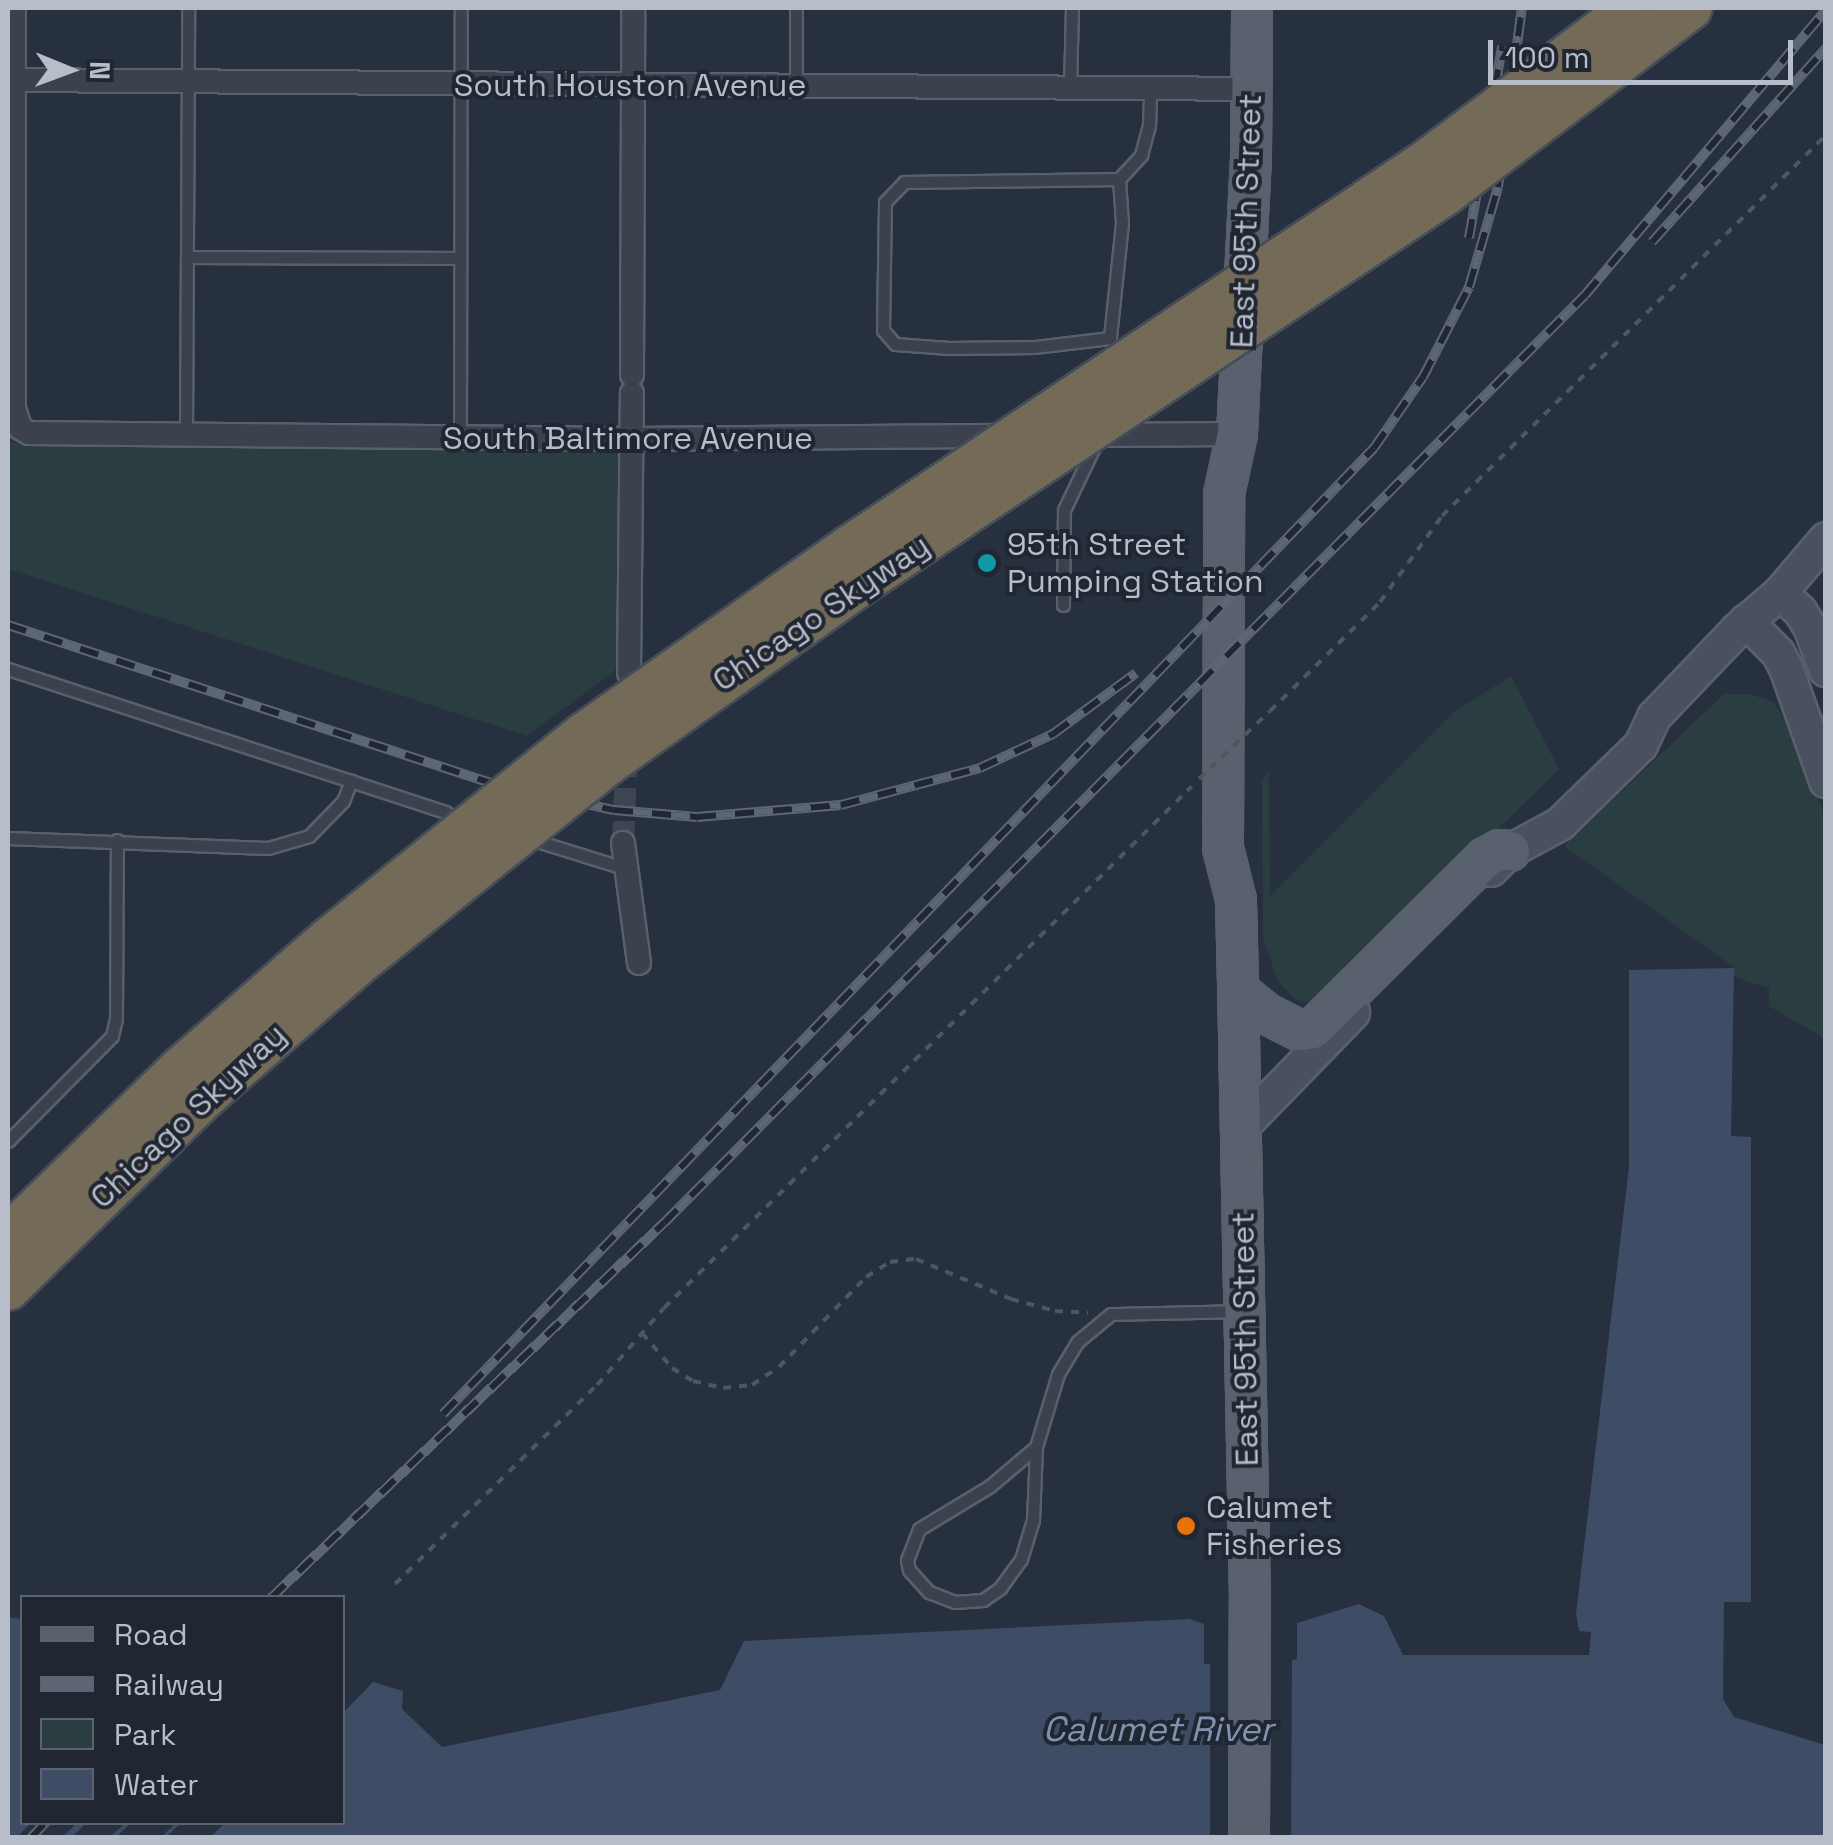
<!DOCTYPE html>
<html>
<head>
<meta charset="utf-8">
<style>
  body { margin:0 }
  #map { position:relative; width:1833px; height:1845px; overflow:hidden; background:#27303e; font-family:"Space Grotesk",sans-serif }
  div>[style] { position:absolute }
  .green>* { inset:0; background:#2a3d40 }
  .water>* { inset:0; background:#3e4c65 }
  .pier>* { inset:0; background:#27303e }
  .minor-tunnel>* { height:22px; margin-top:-11px; transform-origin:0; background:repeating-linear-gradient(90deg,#3d4553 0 22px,transparent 0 33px) }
  .path>* { height:4px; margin-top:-2px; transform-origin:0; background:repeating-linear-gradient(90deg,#495a5e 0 8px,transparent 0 16px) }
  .roads { filter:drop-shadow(2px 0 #59606c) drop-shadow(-2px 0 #59606c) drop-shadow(0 2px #59606c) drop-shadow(0 -2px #59606c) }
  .service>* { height:11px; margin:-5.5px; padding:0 5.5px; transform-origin:5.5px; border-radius:5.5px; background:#3b424e }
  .minor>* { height:22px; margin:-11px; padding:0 11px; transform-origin:11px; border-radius:11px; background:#3b424e }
  .secondary>* { height:32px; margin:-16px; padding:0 16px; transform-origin:16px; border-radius:16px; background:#495161 }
  .primary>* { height:38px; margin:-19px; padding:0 19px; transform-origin:19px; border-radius:19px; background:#59616e }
  .rail>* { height:10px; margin-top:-5px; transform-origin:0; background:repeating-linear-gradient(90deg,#202733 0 19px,#5d6675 0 38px); box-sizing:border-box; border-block:2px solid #5d6675 }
  .path-bridge>* { height:4px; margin-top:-2px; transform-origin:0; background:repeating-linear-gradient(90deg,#495a5e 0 8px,transparent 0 16px) }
  .bridges { filter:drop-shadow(2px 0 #464d59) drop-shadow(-2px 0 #464d59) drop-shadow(0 2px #464d59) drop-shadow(0 -2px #464d59) }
  .motorway-bridge>* { height:42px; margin:-21px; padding:0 21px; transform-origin:21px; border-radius:21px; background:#736a58 }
  .dots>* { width:28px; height:28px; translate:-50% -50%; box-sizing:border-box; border:5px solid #202733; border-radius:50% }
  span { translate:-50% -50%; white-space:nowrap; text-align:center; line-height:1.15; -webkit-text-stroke:8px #202733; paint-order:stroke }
  .street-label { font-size:32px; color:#b7bdc9 }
  .poi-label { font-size:32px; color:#b7bdc9 }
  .left { translate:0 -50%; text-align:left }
  .water-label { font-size:35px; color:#8192ae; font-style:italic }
  .frame { position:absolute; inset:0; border:10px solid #b7bdc9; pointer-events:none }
  .legend { position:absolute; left:20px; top:1595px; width:325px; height:230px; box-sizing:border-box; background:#202733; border:2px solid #5c636f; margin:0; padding:12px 18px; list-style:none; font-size:30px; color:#b7bdc9 }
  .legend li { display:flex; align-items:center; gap:20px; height:50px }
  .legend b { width:50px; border:2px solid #5c636f }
  .north { position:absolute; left:20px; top:20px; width:100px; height:100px; -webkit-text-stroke:8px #202733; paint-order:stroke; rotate:91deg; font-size:28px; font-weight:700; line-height:40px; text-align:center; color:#b7bdc9 }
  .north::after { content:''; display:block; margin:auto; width:35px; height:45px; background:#b7bdc9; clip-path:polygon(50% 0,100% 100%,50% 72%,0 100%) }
  .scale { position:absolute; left:1488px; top:40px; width:305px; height:45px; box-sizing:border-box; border:5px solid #b7bdc9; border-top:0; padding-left:12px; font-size:30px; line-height:35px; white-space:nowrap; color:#b7bdc9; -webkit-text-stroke:8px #202733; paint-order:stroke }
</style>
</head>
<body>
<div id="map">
  <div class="green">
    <div style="clip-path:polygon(8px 442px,628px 448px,625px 627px,615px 671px,527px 736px,8px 569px)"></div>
    <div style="clip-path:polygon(1511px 676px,1559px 769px,1331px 993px,1315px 1003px,1297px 1001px,1277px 980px,1263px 937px,1262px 780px,1269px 770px,1270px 896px,1454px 712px)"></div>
    <div style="clip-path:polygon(1724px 694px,1750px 694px,1773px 702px,1802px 745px,1825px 819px,1825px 1039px,1769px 1006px,1769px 988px,1734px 977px,1734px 967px,1564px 846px)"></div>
  </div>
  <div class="water">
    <div style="clip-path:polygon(1734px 968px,1731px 1136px,1751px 1137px,1751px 1602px,1724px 1602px,1723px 1699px,1734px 1717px,1825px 1745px,1825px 1837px,8px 1837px,8px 1617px,22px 1619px,22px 1822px,342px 1822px,343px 1713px,373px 1682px,403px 1691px,402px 1709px,442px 1747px,720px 1690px,744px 1641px,1189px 1619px,1204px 1624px,1297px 1623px,1359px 1604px,1384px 1616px,1403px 1655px,1589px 1655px,1591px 1632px,1579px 1631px,1576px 1614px,1629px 1167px,1629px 970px)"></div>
  </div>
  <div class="pier">
    <div style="clip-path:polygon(1204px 1618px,1297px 1618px,1297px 1659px,1292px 1660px,1291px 1837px,1210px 1837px,1210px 1664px,1204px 1664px)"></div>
    <div style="clip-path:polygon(87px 1822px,125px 1822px,125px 1823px,110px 1837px,72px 1837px)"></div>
    <div style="clip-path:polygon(31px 1823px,31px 1822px,77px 1823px,62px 1837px,17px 1837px)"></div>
    <div style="clip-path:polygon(131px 1823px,131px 1822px,176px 1823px,161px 1837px,116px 1837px)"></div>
    <div style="clip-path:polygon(181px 1823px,181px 1822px,225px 1823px,210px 1837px,166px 1837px)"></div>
  </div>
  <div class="minor-tunnel">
    <div style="left:623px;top:843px;width:96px;rotate:-87.6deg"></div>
  </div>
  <div class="path">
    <div style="left:1270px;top:711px;width:155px;rotate:-44.7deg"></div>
    <div style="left:1380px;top:602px;width:106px;rotate:-54.2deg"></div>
    <div style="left:1442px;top:516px;width:541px;rotate:-44.78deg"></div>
    <div style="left:642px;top:1333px;width:46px;rotate:49.4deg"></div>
    <div style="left:672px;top:1368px;width:25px;rotate:32deg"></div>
    <div style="left:693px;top:1381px;width:31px;rotate:13deg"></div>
    <div style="left:723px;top:1388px;width:29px;rotate:-6deg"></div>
    <div style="left:752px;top:1385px;width:32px;rotate:-34deg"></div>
    <div style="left:779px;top:1367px;width:125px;rotate:-46deg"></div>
    <div style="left:866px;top:1277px;width:28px;rotate:-32deg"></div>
    <div style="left:890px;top:1262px;width:26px;rotate:-7deg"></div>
    <div style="left:916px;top:1259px;width:103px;rotate:22.8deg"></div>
    <div style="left:1011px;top:1299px;width:46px;rotate:15.3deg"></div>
    <div style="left:1055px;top:1311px;width:33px;rotate:3deg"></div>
    <div style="left:395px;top:1584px;width:284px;rotate:-44.6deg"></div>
    <div style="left:597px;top:1385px;width:102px;rotate:-49deg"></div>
    <div style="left:664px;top:1308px;width:742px;rotate:-44.67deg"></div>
  </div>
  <div class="roads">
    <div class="service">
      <div style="left:796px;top:86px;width:78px;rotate:-90deg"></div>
      <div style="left:1070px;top:88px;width:80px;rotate:-88.6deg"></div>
      <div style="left:1119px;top:179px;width:44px;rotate:86.1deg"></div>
      <div style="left:1122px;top:223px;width:116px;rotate:96deg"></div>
      <div style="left:1110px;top:338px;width:77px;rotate:173.2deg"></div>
      <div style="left:1034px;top:347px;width:85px;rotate:179.3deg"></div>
      <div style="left:949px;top:348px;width:54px;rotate:-175.8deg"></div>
      <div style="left:895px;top:344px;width:18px;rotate:-131deg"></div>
      <div style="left:883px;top:330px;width:128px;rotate:-89.1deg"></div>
      <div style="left:885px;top:202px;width:28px;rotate:-46deg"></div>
      <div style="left:904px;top:182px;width:215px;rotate:-0.8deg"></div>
      <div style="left:1119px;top:179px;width:33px;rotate:-47deg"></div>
      <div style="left:1141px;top:155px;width:30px;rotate:-75deg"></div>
      <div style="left:1149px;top:126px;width:38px;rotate:-88deg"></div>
      <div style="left:187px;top:257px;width:273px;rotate:0.2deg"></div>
      <div style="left:186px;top:436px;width:428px;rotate:-89.7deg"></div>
      <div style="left:460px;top:438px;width:430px;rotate:-89.9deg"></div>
      <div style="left:1063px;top:605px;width:95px;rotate:-89.4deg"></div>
      <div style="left:1064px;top:510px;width:74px;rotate:-64.5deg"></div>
      <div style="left:8px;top:669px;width:461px;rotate:18.1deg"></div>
      <div style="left:8px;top:838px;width:260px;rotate:2.2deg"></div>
      <div style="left:268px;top:848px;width:43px;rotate:-16.3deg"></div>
      <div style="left:309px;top:836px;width:49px;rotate:-45.8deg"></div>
      <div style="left:343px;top:801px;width:22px;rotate:-68deg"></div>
      <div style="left:540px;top:842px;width:91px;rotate:17.2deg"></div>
      <div style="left:8px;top:1141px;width:148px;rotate:-45.3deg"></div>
      <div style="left:112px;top:1036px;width:18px;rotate:-77deg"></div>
      <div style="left:116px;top:1018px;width:178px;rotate:-89.7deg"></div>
      <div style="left:1036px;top:1447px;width:60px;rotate:139.7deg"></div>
      <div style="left:990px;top:1486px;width:83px;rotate:148.8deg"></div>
      <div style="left:919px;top:1529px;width:33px;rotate:111deg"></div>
      <div style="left:907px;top:1560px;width:10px;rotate:79deg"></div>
      <div style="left:909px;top:1570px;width:30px;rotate:48deg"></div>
      <div style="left:929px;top:1592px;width:28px;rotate:21deg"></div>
      <div style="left:955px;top:1602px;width:28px;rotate:-4deg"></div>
      <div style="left:983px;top:1600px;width:21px;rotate:-35deg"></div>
      <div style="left:1000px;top:1588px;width:36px;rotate:-54deg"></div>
      <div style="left:1021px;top:1559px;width:41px;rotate:-72.9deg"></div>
      <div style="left:1033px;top:1520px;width:73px;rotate:-87.6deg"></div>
      <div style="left:1036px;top:1447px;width:76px;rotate:-73.2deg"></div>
      <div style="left:1058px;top:1374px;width:37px;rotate:-59deg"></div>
      <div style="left:1077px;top:1342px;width:44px;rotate:-39.5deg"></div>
      <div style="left:1111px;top:1314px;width:129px;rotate:-1.3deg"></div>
    </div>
    <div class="minor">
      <div style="left:14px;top:8px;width:400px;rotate:90deg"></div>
      <div style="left:14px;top:408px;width:21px;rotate:73deg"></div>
      <div style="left:20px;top:428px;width:10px;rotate:29deg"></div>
      <div style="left:29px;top:433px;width:603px;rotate:0.57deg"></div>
      <div style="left:632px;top:439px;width:376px;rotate:-0.5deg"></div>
      <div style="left:8px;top:80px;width:1244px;rotate:0.41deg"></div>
      <div style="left:632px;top:375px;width:367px;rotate:-89.8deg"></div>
      <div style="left:1095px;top:435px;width:142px;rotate:-0.4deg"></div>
      <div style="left:629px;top:673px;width:280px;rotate:-89.4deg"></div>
      <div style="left:623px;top:843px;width:121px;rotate:82.4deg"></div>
    </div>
    <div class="secondary">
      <div style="left:1780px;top:593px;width:27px;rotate:42deg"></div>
      <div style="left:1800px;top:611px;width:19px;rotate:58deg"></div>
      <div style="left:1810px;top:627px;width:46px;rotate:69.6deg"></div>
      <div style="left:1746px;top:621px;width:45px;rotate:45deg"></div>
      <div style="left:1778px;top:653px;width:17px;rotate:62deg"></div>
      <div style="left:1786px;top:668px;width:120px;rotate:70.5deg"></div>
      <div style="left:1491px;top:870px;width:27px;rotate:-45deg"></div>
      <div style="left:1510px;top:851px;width:57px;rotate:-28.4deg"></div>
      <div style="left:1560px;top:824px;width:113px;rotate:-44.3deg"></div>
      <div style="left:1641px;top:745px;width:31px;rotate:-65deg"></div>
      <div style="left:1654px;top:717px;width:120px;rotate:-46.3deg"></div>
      <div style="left:1737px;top:630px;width:57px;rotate:-40.7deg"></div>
      <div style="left:1780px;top:593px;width:71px;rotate:-49.6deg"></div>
      <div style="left:1241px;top:1128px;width:161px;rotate:-45.8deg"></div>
    </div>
    <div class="primary">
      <div style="left:1238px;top:984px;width:11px;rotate:68deg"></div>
      <div style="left:1242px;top:994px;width:32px;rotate:39deg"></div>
      <div style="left:1267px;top:1014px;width:38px;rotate:27deg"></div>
      <div style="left:1301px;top:1031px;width:12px;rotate:-9deg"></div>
      <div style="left:1313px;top:1029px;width:243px;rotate:-44.8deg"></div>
      <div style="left:1485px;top:858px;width:17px;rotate:-28deg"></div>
      <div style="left:1500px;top:850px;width:10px;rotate:6deg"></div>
      <div style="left:1249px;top:1838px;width:239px;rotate:-89.8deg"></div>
      <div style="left:1250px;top:1599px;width:615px;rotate:-91.12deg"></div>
      <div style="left:1238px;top:984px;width:84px;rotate:-91.4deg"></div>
      <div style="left:1236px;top:900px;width:54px;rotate:-104deg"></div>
      <div style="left:1223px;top:848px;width:354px;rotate:-89.8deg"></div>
      <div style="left:1224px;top:494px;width:61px;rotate:-77.8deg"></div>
      <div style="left:1237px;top:434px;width:278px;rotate:-87.1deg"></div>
      <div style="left:1251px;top:156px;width:148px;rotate:-89.6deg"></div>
    </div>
  </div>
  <div class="rail">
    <div style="left:1469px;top:238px;width:195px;rotate:-80.2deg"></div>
    <div style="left:1652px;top:242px;width:261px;rotate:-48.1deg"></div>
    <div style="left:8px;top:625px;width:508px;rotate:18.11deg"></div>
    <div style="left:491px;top:783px;width:126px;rotate:12.4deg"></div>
    <div style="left:614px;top:810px;width:83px;rotate:4.8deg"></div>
    <div style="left:697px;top:817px;width:144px;rotate:-4.8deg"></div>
    <div style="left:841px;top:805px;width:144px;rotate:-14.9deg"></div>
    <div style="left:980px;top:768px;width:81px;rotate:-25deg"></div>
    <div style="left:1053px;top:734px;width:103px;rotate:-36.3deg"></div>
    <div style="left:443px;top:1414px;width:1342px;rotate:-46.06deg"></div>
    <div style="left:1374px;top:448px;width:86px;rotate:-55.4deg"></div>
    <div style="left:1423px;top:377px;width:101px;rotate:-62.9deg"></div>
    <div style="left:1469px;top:287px;width:104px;rotate:-73.8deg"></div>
    <div style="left:1498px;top:187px;width:181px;rotate:-82.4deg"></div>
    <div style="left:271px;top:1598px;width:543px;rotate:-43.66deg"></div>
    <div style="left:664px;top:1223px;width:1307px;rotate:-45.22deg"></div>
    <div style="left:1585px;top:295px;width:373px;rotate:-49.8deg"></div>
    <div style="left:31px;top:1838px;width:22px;rotate:-47deg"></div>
  </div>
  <div class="path-bridge">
    <div style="left:1199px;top:779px;width:98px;rotate:-43.8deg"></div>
  </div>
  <div class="bridges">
    <div class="motorway-bridge">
      <div style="left:8px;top:1236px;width:241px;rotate:-44.2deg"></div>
      <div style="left:181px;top:1068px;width:196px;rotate:-41.1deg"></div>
      <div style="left:329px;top:939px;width:327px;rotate:-38.8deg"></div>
      <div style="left:584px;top:734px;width:327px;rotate:-35.2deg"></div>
      <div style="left:851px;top:546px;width:689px;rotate:-33.76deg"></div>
      <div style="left:1424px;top:163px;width:259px;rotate:-36.8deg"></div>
      <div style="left:8px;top:1289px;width:277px;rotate:-44.3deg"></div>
      <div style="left:206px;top:1096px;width:195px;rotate:-41deg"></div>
      <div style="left:353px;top:968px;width:328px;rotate:-38.7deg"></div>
      <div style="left:609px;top:763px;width:321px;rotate:-35.4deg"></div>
      <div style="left:871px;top:577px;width:690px;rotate:-33.71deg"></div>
      <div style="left:1445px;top:194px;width:308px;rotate:-37.1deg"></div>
    </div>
  </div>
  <div class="dots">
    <div style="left:987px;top:563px;background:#0f9aa8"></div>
    <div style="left:1186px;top:1526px;background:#e8710a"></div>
  </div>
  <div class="street-label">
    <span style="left:630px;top:85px">South Houston Avenue</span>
    <span style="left:1246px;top:221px;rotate:-88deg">East 95th Street</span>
    <span style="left:628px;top:438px">South Baltimore Avenue</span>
    <span style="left:821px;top:613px;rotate:-34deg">Chicago Skyway</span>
    <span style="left:188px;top:1116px;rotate:-43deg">Chicago Skyway</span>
    <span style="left:1245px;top:1339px;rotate:-91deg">East 95th Street</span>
  </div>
  <div class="poi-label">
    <span class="left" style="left:1007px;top:563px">95th Street<br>Pumping Station</span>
    <span class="left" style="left:1206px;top:1526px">Calumet<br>Fisheries</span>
  </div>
  <div class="water-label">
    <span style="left:1158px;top:1729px">Calumet River</span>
  </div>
  <div class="frame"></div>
  <ul class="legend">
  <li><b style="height:12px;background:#59616e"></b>Road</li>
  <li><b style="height:12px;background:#5d6675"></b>Railway</li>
  <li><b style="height:28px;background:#2a3d40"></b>Park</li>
  <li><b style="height:28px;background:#3e4c65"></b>Water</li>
  </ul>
  <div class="north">N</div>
  <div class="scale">100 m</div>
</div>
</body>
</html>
